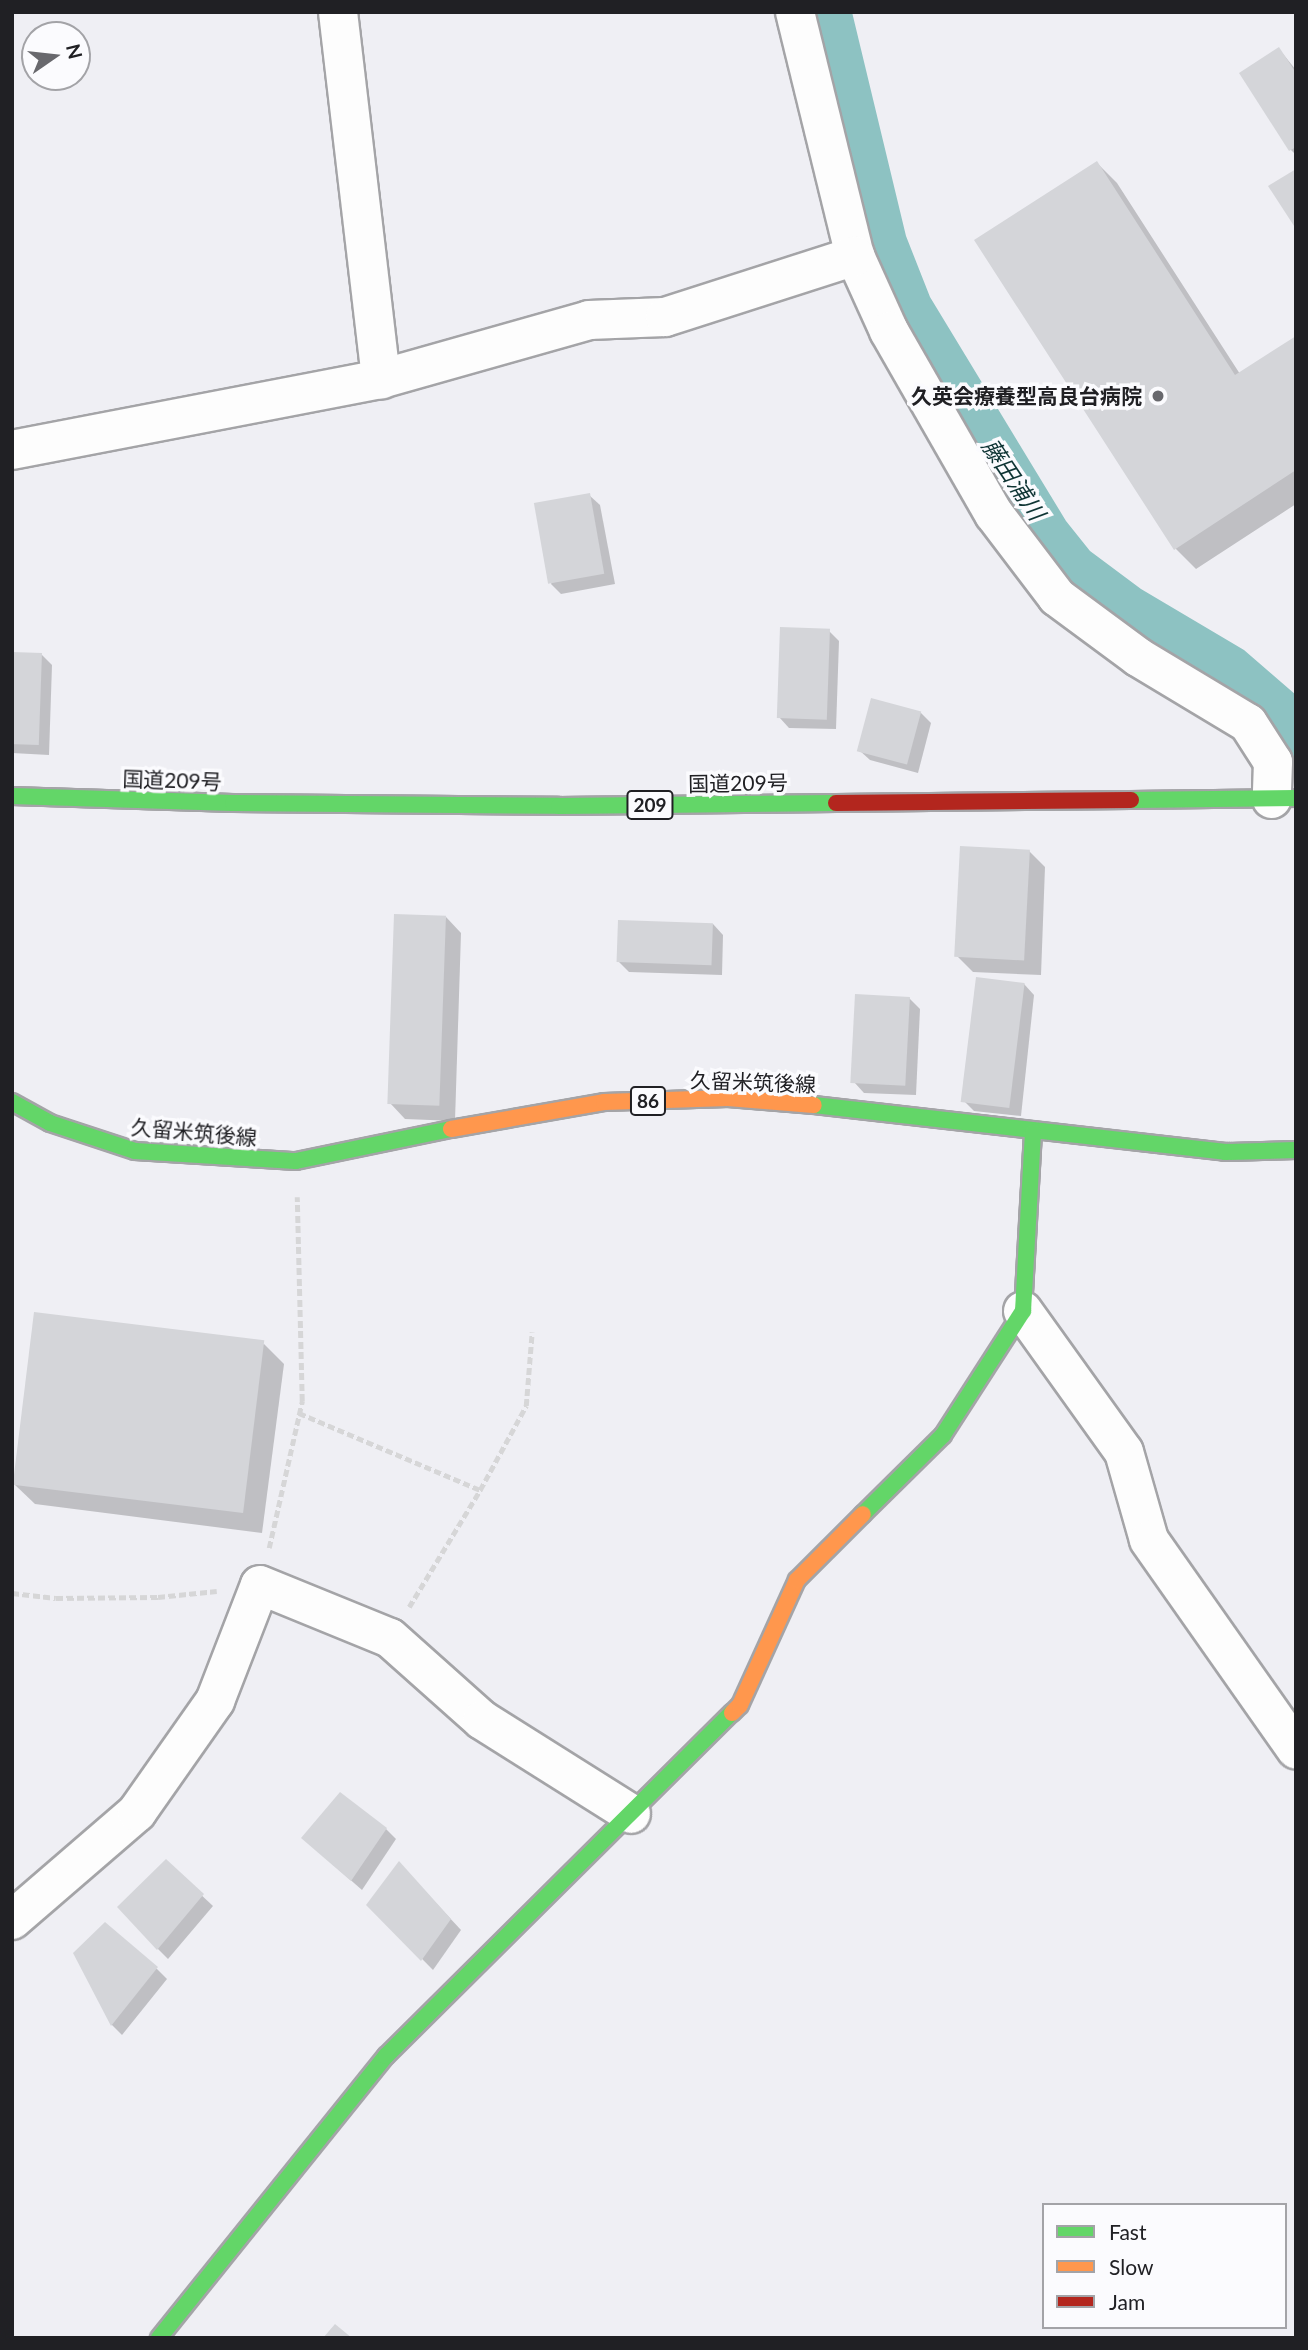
<!DOCTYPE html>
<html>
<head>
<meta charset="utf-8">
<style>
  body { margin:0 }
  #map { position:relative; width:1308px; height:2350px; overflow:hidden; background:#efeff4; font-family:Lato,"Noto Sans JP",sans-serif }
  div>[style] { position:absolute }
  .water>* { inset:0; background:#8dc2c2 }
  .shadow>* { inset:0; background:#0003 }
  .building>* { inset:0; background:#d4d5d9; transform-origin:0 0 }
  .path>* { height:4.5px; margin-top:-2.25px; transform-origin:0; background:repeating-linear-gradient(90deg,#d6d6d7 0 7px,transparent 0 10.5px) }
  .roads { filter:drop-shadow(2px 0 #a4a4a7) drop-shadow(-2px 0 #a4a4a7) drop-shadow(0 2px #a4a4a7) drop-shadow(0 -2px #a4a4a7) }
  .street>* { height:38px; margin:-19px; padding:0 19px; transform-origin:19px; border-radius:19px; background:#fdfdfd }
  .fast>* { height:16px; margin:-8px; padding:0 8px; transform-origin:8px; border-radius:8px; background:#63d668 }
  .slow>* { height:16px; margin:-8px; padding:0 8px; transform-origin:8px; border-radius:8px; background:#ff974d }
  .jam>* { height:16px; margin:-8px; padding:0 8px; transform-origin:8px; border-radius:8px; background:#b3261e }
  .dots>* { width:19px; height:19px; translate:-50% -50%; box-sizing:border-box; border:4px solid #fbfbfe; border-radius:50% }
  span { translate:-50% -50%; white-space:nowrap; text-align:center; line-height:1.15; -webkit-text-stroke:7px #fbfbfe; paint-order:stroke }
  .shield-label span { padding:2px 5px; background:#fbfbfe; border:2px solid; border-radius:5px; -webkit-text-stroke-width:0 }
  .shield-label { font-size:19px; color:#202024; font-weight:700 }
  .poi-label { font-size:21px; color:#202024; font-weight:700 }
  .right { translate:-100% -50%; text-align:right }
  .street-label { font-size:21px; color:#202024 }
  .water-label { font-size:23px; color:#0e3434; font-style:italic }
  .frame { position:absolute; inset:0; border:14px solid #202024; pointer-events:none }
  .legend { position:absolute; left:1042px; top:2203px; width:245px; height:126px; box-sizing:border-box; background:#fbfbfe; border:2px solid #a3a3a7; margin:0; padding:9px 12px; list-style:none; font-size:21px; color:#202024 }
  .legend li { display:flex; align-items:center; gap:14px; height:35px }
  .legend b { width:35px; border:2px solid #a3a3a7 }
  .north { position:absolute; left:21px; top:21px; width:70px; height:70px; box-sizing:border-box; background:#fbfbfe; border:2px solid #a3a3a7; border-radius:50%; rotate:76deg; font-size:19px; font-weight:700; line-height:28px; text-align:center; color:#202024 }
  .north::after { content:''; display:block; margin:auto; width:24px; height:32px; background:#68686d; clip-path:polygon(50% 0,100% 100%,50% 72%,0 100%) }
</style>
</head>
<body>
<div id="map">
  <div class="water">
    <div style="clip-path:polygon(810px 12px,852px 12px,906px 236px,930px 297px,1066px 521px,1090px 551px,1141px 589px,1244px 650px,1296px 695px,1296px 777px,1284px 743px,1263px 714px,1098px 612px,1053px 566px,1007px 506px,866px 250px)"></div>
  </div>
  <div class="shadow">
    <div style="clip-path:polygon(1279px 49px,1296px 70px,1296px 155px,1291px 150px)"></div>
    <div style="clip-path:polygon(1097px 163px,1117px 183px,1240px 374px,1296px 338px,1296px 504px,1196px 569px,1176px 549px)"></div>
    <div style="clip-path:polygon(589px 495px,600px 505px,615px 584px,561px 594px,551px 584px)"></div>
    <div style="clip-path:polygon(829px 631px,839px 641px,836px 729px,789px 728px,779px 717px)"></div>
    <div style="clip-path:polygon(12px 654px,42px 655px,52px 665px,49px 755px,12px 753px)"></div>
    <div style="clip-path:polygon(920px 712px,931px 723px,918px 773px,870px 760px,859px 750px)"></div>
    <div style="clip-path:polygon(1029px 851px,1045px 867px,1041px 975px,973px 972px,957px 956px)"></div>
    <div style="clip-path:polygon(446px 917px,461px 933px,455px 1121px,405px 1119px,390px 1103px)"></div>
    <div style="clip-path:polygon(713px 924px,723px 935px,722px 975px,629px 972px,618px 961px)"></div>
    <div style="clip-path:polygon(1024px 984px,1034px 995px,1021px 1116px,974px 1111px,964px 1101px)"></div>
    <div style="clip-path:polygon(909px 998px,920px 1009px,916px 1095px,864px 1093px,854px 1082px)"></div>
    <div style="clip-path:polygon(264px 1344px,284px 1364px,262px 1533px,35px 1504px,14px 1484px)"></div>
    <div style="clip-path:polygon(386px 1829px,396px 1839px,362px 1890px,314px 1848px)"></div>
    <div style="clip-path:polygon(166px 1862px,213px 1906px,168px 1959px,158px 1949px)"></div>
    <div style="clip-path:polygon(409px 1874px,461px 1930px,433px 1970px,369px 1905px)"></div>
    <div style="clip-path:polygon(75px 1954px,157px 1969px,167px 1979px,122px 2035px,112px 2025px)"></div>
  </div>
  <div class="building">
    <div style="clip-path:polygon(1279px 47px,1296px 73px,1296px 147px,1289px 151px,1239px 73px)"></div>
    <div style="clip-path:polygon(1097px 161px,1235px 375px,1296px 336px,1296px 470px,1174px 550px,974px 240px)"></div>
    <div style="clip-path:polygon(1296px 169px,1296px 229px,1268px 186px)"></div>
    <div style="left:590px;top:493px;width:82px;height:57px;rotate:80deg"></div>
    <div style="left:780px;top:627px;width:50px;height:91px;rotate:2deg"></div>
    <div style="left:12px;top:652px;width:30px;height:92px;rotate:2deg"></div>
    <div style="left:871px;top:698px;width:52px;height:55px;rotate:15deg"></div>
    <div style="left:960px;top:846px;width:70px;height:111px;rotate:3deg"></div>
    <div style="left:394px;top:914px;width:52px;height:190px;rotate:2deg"></div>
    <div style="left:618px;top:920px;width:95px;height:42px;rotate:2deg"></div>
    <div style="left:976px;top:977px;width:49px;height:126px;rotate:7deg"></div>
    <div style="left:855px;top:994px;width:55px;height:89px;rotate:3deg"></div>
    <div style="left:34px;top:1312px;width:232px;height:174px;rotate:7deg"></div>
    <div style="clip-path:polygon(340px 1792px,387px 1828px,351px 1881px,301px 1838px)"></div>
    <div style="clip-path:polygon(166px 1859px,204px 1894px,157px 1950px,117px 1907px)"></div>
    <div style="clip-path:polygon(399px 1861px,451px 1919px,421px 1961px,366px 1905px)"></div>
    <div style="clip-path:polygon(105px 1922px,158px 1967px,111px 2026px,73px 1953px)"></div>
    <div style="clip-path:polygon(335px 2324px,352px 2338px,323px 2338px)"></div>
  </div>
  <div class="path">
    <div style="left:299px;top:1413px;width:197px;rotate:23deg"></div>
    <div style="left:269px;top:1548px;width:151px;rotate:-77.3deg"></div>
    <div style="left:302px;top:1401px;width:204px;rotate:-91.4deg"></div>
    <div style="left:12px;top:1593px;width:44px;rotate:6.5deg"></div>
    <div style="left:56px;top:1598px;width:102px;rotate:-0.6deg"></div>
    <div style="left:158px;top:1597px;width:59px;rotate:-5.8deg"></div>
    <div style="left:409px;top:1607px;width:137px;rotate:-58.7deg"></div>
    <div style="left:480px;top:1490px;width:96px;rotate:-61.3deg"></div>
    <div style="left:526px;top:1406px;width:74px;rotate:-85.4deg"></div>
  </div>
  <div class="roads">
    <div class="street">
      <div style="left:338px;top:12px;width:370px;rotate:83.3deg"></div>
      <div style="left:795px;top:12px;width:251px;rotate:76.2deg"></div>
      <div style="left:855px;top:256px;width:82px;rotate:65.6deg"></div>
      <div style="left:889px;top:331px;width:211px;rotate:60.2deg"></div>
      <div style="left:994px;top:514px;width:104px;rotate:52.8deg"></div>
      <div style="left:1057px;top:597px;width:101px;rotate:36.5deg"></div>
      <div style="left:1138px;top:657px;width:128px;rotate:31deg"></div>
      <div style="left:1248px;top:723px;width:46px;rotate:57.3deg"></div>
      <div style="left:1273px;top:762px;width:37px;rotate:92deg"></div>
      <div style="left:12px;top:450px;width:376px;rotate:-10.9deg"></div>
      <div style="left:381px;top:379px;width:216px;rotate:-15.8deg"></div>
      <div style="left:589px;top:320px;width:76px;rotate:-2.3deg"></div>
      <div style="left:665px;top:317px;width:200px;rotate:-17.8deg"></div>
      <div style="left:1023px;top:1311px;width:173px;rotate:54.4deg"></div>
      <div style="left:1124px;top:1452px;width:91px;rotate:74.1deg"></div>
      <div style="left:1149px;top:1540px;width:256px;rotate:54.9deg"></div>
      <div style="left:12px;top:1920px;width:165px;rotate:-40.8deg"></div>
      <div style="left:137px;top:1812px;width:136px;rotate:-54.9deg"></div>
      <div style="left:215px;top:1701px;width:124px;rotate:-68.8deg"></div>
      <div style="left:260px;top:1585px;width:140px;rotate:22.2deg"></div>
      <div style="left:390px;top:1638px;width:123px;rotate:41.7deg"></div>
      <div style="left:482px;top:1720px;width:176px;rotate:32.2deg"></div>
    </div>
    <div class="fast">
      <div style="left:12px;top:796px;width:221px;rotate:1.8deg"></div>
      <div style="left:233px;top:803px;width:326px;rotate:0.5deg"></div>
      <div style="left:559px;top:806px;width:277px;rotate:-0.6deg"></div>
      <div style="left:1131px;top:800px;width:165px;rotate:-0.7deg"></div>
      <div style="left:12px;top:1102px;width:43px;rotate:28.9deg"></div>
      <div style="left:50px;top:1123px;width:89px;rotate:18.2deg"></div>
      <div style="left:135px;top:1151px;width:161px;rotate:3.6deg"></div>
      <div style="left:296px;top:1161px;width:158px;rotate:-11.7deg"></div>
      <div style="left:814px;top:1105px;width:414px;rotate:6.5deg"></div>
      <div style="left:1225px;top:1152px;width:71px;rotate:-1.6deg"></div>
      <div style="left:863px;top:1514px;width:112px;rotate:-44.6deg"></div>
      <div style="left:943px;top:1435px;width:148px;rotate:-57.2deg"></div>
      <div style="left:1023px;top:1311px;width:179px;rotate:-86.8deg"></div>
      <div style="left:159px;top:2338px;width:362px;rotate:-51.2deg"></div>
      <div style="left:386px;top:2056px;width:487px;rotate:-44.8deg"></div>
    </div>
    <div class="slow">
      <div style="left:451px;top:1129px;width:155px;rotate:-10deg"></div>
      <div style="left:604px;top:1102px;width:124px;rotate:-1.8deg"></div>
      <div style="left:728px;top:1098px;width:86px;rotate:4.7deg"></div>
      <div style="left:732px;top:1713px;width:11px;rotate:-45deg"></div>
      <div style="left:740px;top:1705px;width:137px;rotate:-65.5deg"></div>
      <div style="left:797px;top:1580px;width:93px;rotate:-45deg"></div>
    </div>
    <div class="jam">
      <div style="left:836px;top:803px;width:295px;rotate:-0.6deg"></div>
    </div>
  </div>
  <div class="dots">
    <div style="left:1158px;top:396px;background:#68686d"></div>
  </div>
  <div class="shield-label">
    <span style="left:650px;top:805px">209</span>
    <span style="left:648px;top:1101px">86</span>
  </div>
  <div class="poi-label">
    <span class="right" style="left:1142px;top:396px">久英会療養型高良台病院</span>
  </div>
  <div class="street-label">
    <span style="left:172px;top:780px;rotate:2deg">国道209号</span>
    <span style="left:738px;top:783px;rotate:-1deg">国道209号</span>
    <span style="left:753px;top:1082px;rotate:2deg">久留米筑後線</span>
    <span style="left:194px;top:1132px;rotate:5deg">久留米筑後線</span>
  </div>
  <div class="water-label">
    <span style="left:1014px;top:479px;rotate:56deg">藤田浦川</span>
  </div>
  <div class="frame"></div>
  <ul class="legend">
  <li><b style="height:9px;background:#63d668"></b>Fast</li>
  <li><b style="height:9px;background:#ff974d"></b>Slow</li>
  <li><b style="height:9px;background:#b3261e"></b>Jam</li>
  </ul>
  <div class="north">N</div>
</div>
</body>
</html>
